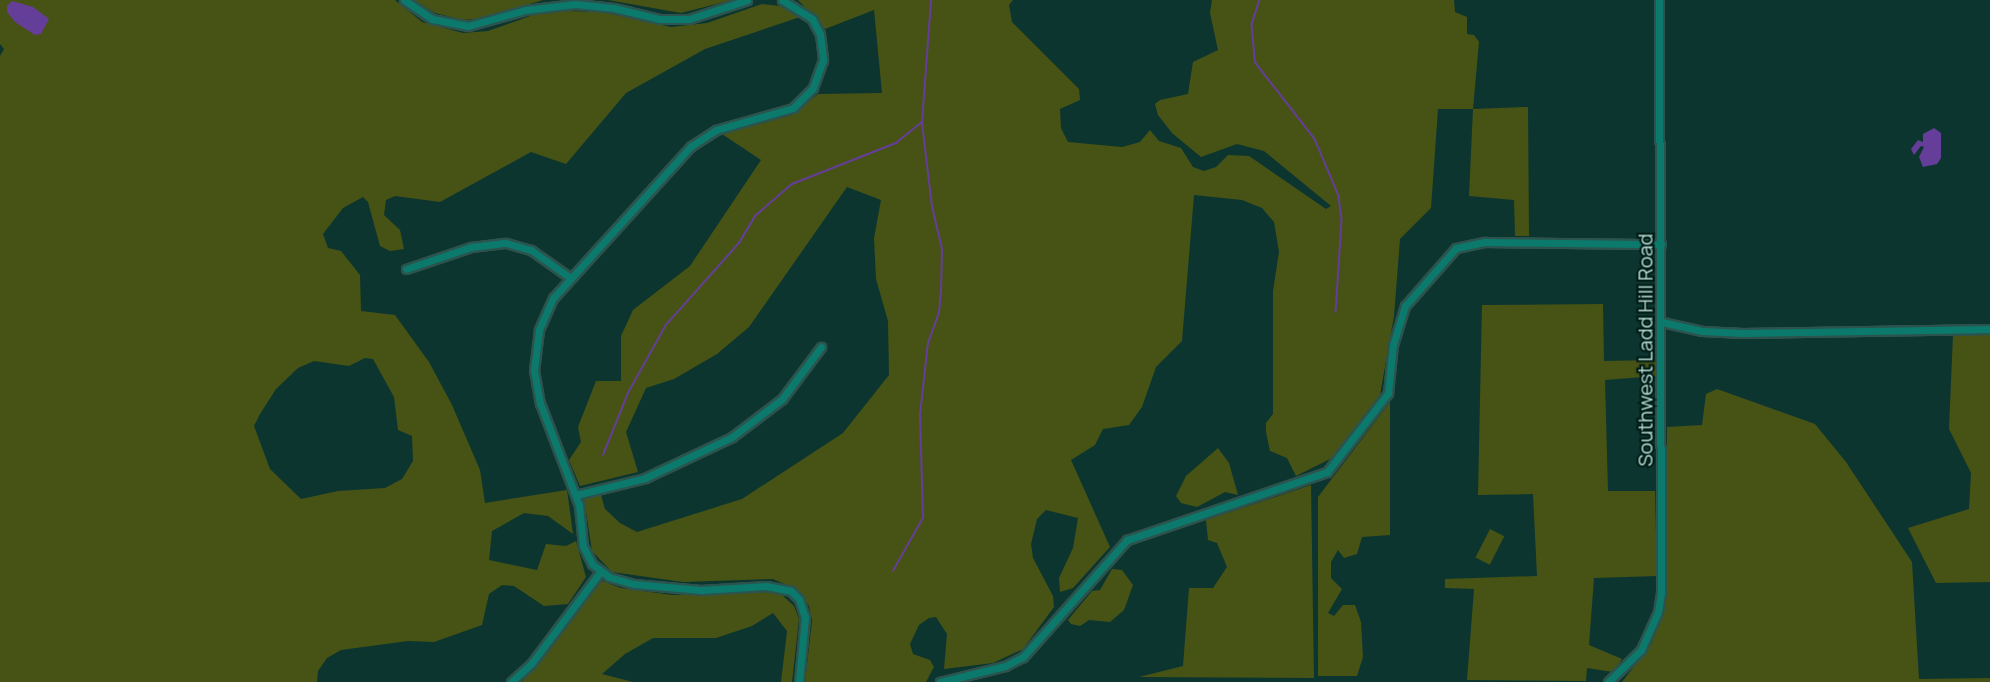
<!DOCTYPE html>
<html>
<head>
<meta charset="utf-8">
<style>
  body { margin:0 }
  #map { position:relative; width:1990px; height:682px; overflow:hidden; background:#0d352f; font-family:Manrope,sans-serif }
  div>[style] { position:absolute }
  .green>* { inset:0; background:#465315; transform-origin:0 0 }
  .water>* { inset:0; background:#653e99 }
  .stream>* { height:1.5px; margin:-0.75px; padding:0 0.75px; transform-origin:0.75px; border-radius:0.75px; background:#653e99 }
  .roads { filter:drop-shadow(2px 0 #2c534d) drop-shadow(-2px 0 #2c534d) drop-shadow(0 2px #2c534d) drop-shadow(0 -2px #2c534d) }
  .minor>* { height:7px; margin:-3.5px; padding:0 3.5px; transform-origin:3.5px; border-radius:3.5px; background:#0b7a6c }
  span { translate:-50% -50%; white-space:nowrap; text-align:center; line-height:1.15; -webkit-text-stroke:4.5px #001c17; paint-order:stroke }
  .street-label { font-size:20px; color:#bbded6 }
</style>
</head>
<body>
<div id="map">
  <div class="green">
    <div style="clip-path:polygon(evenodd,0 0,395px 0,422px 22px,463px 33px,488px 31px,533px 15px,567px 11px,602px 12px,671px 27px,707px 23px,762px 4px,780px 6px,800px 17px,705px 49px,626px 93px,566px 164px,531px 152px,440px 202px,395px 196px,386px 200px,384px 215px,400px 230px,404px 249px,390px 251px,380px 246px,368px 202px,363px 197px,343px 208px,323px 234px,328px 248px,341px 251px,360px 275px,361px 311px,395px 315px,429px 362px,452px 405px,480px 470px,485px 503px,567px 490px,573px 534px,548px 516px,524px 513px,492px 531px,489px 560px,537px 570px,546px 544px,566px 546px,576px 541px,586px 577px,568px 604px,544px 606px,514px 586px,502px 585px,489px 594px,482px 625px,434px 642px,408px 641px,341px 650px,327px 658px,318px 671px,317px 682px,0 682px,0 56px,4px 49px,0 44px,0 0,365px 358px,373px 359px,394px 397px,398px 430px,412px 436px,413px 461px,402px 479px,385px 488px,338px 491px,301px 499px,270px 469px,254px 426px,260px 414px,276px 389px,298px 368px,314px 361px,349px 366px,365px 358px)"></div>
    <div style="clip-path:polygon(414px 0,543px 0,485px 18px,463px 20px,435px 13px)"></div>
    <div style="clip-path:polygon(608px 0,732px 0,681px 13px)"></div>
    <div style="clip-path:polygon(798px 0,1013px 0,1009px 5px,1012px 22px,1079px 89px,1080px 100px,1060px 109px,1061px 128px,1068px 142px,1122px 147px,1140px 142px,1150px 130px,1159px 141px,1181px 148px,1193px 167px,1204px 171px,1216px 167px,1228px 155px,1249px 156px,1326px 209px,1331px 206px,1264px 151px,1237px 144px,1201px 157px,1172px 133px,1158px 115px,1155px 104px,1160px 100px,1188px 94px,1193px 62px,1218px 50px,1210px 13px,1212px 0,1454px 0,1455px 12px,1467px 17px,1467px 34px,1474px 35px,1479px 42px,1473px 109px,1528px 107px,1529px 236px,1515px 236px,1514px 200px,1469px 196px,1473px 109px,1438px 109px,1431px 208px,1400px 239px,1394px 316px,1380px 395px,1332px 458px,1296px 476px,1287px 458px,1270px 451px,1266px 432px,1266px 423px,1273px 414px,1273px 291px,1279px 252px,1274px 222px,1262px 208px,1242px 200px,1194px 195px,1182px 341px,1156px 367px,1142px 407px,1129px 425px,1103px 429px,1095px 445px,1071px 460px,1110px 547px,1073px 588px,1060px 592px,1059px 578px,1073px 548px,1078px 518px,1046px 510px,1037px 519px,1031px 544px,1033px 558px,1053px 596px,1054px 607px,1023px 649px,993px 663px,944px 669px,947px 634px,936px 617px,929px 618px,919px 625px,910px 644px,913px 654px,930px 660px,934px 667px,926px 682px,805px 682px,812px 621px,809px 606px,798px 590px,773px 579px,683px 582px,612px 572px,592px 551px,584px 499px,601px 495px,605px 509px,620px 523px,637px 532px,742px 499px,843px 433px,889px 375px,888px 321px,876px 279px,874px 238px,881px 200px,847px 187px,749px 327px,717px 354px,674px 379px,646px 388px,626px 432px,638px 472px,580px 486px,569px 460px,581px 442px,578px 427px,596px 381px,621px 381px,621px 336px,633px 310px,690px 266px,761px 160px,722px 134px,792px 115px,818px 94px,882px 93px,874px 10px,825px 29px)"></div>
    <div style="clip-path:polygon(1603px 304px,1604px 361px,1656px 360px,1656px 376px,1605px 380px,1608px 491px,1655px 491px,1657px 576px,1594px 578px,1589px 645px,1622px 659px,1613px 672px,1587px 668px,1586px 681px,1467px 680px,1474px 589px,1445px 588px,1445px 579px,1537px 576px,1533px 494px,1478px 495px,1482px 305px)"></div>
    <div style="clip-path:polygon(1953px 335px,1990px 335px,1990px 582px,1936px 583px,1908px 528px,1969px 509px,1971px 473px,1949px 429px)"></div>
    <div style="clip-path:polygon(1717px 389px,1815px 424px,1846px 462px,1912px 562px,1919px 679px,1990px 678px,1990px 682px,1622px 682px,1652px 643px,1665px 602px,1667px 427px,1702px 425px,1706px 394px)"></div>
    <div style="clip-path:polygon(1390px 402px,1390px 535px,1362px 537px,1357px 554px,1344px 558px,1338px 550px,1331px 562px,1331px 578px,1342px 589px,1328px 613px,1334px 616px,1343px 605px,1355px 605px,1361px 622px,1363px 657px,1357px 676px,1318px 676px,1318px 497px)"></div>
    <div style="clip-path:polygon(1218px 448px,1229px 463px,1238px 495px,1225px 492px,1197px 507px,1181px 503px,1176px 496px,1186px 476px)"></div>
    <div style="clip-path:polygon(1311px 485px,1314px 678px,1139px 677px,1183px 666px,1189px 588px,1213px 588px,1227px 567px,1217px 543px,1208px 540px,1206px 520px)"></div>
    <div style="left:1490px;top:529px;width:16px;height:32px;rotate:27deg"></div>
    <div style="clip-path:polygon(1112px 569px,1122px 570px,1133px 585px,1124px 610px,1110px 622px,1089px 620px,1080px 626px,1071px 624px,1068px 620px,1092px 591px,1100px 590px)"></div>
    <div style="clip-path:polygon(602px 581px,621px 588px,672px 595px,765px 592px,782px 595px,794px 606px,799px 619px,792px 682px,781px 682px,787px 631px,773px 613px,752px 626px,716px 638px,653px 638px,625px 654px,602px 674px,633px 682px,522px 682px)"></div>
  </div>
  <div class="water">
    <div style="clip-path:polygon(12px 1px,33px 7px,49px 19px,41px 34px,35px 35px,15px 22px,7px 12px,7px 6px)"></div>
    <div style="clip-path:polygon(1934px 128px,1941px 133px,1941px 158px,1937px 164px,1923px 167px,1919px 157px,1924px 147px,1921px 146px,1914px 155px,1911px 149px,1918px 140px,1923px 142px,1923px 134px)"></div>
  </div>
  <div class="stream">
    <div style="left:1260px;top:0;width:25px;rotate:108deg"></div>
    <div style="left:1252px;top:24px;width:38px;rotate:85deg"></div>
    <div style="left:1255px;top:62px;width:98px;rotate:52.1deg"></div>
    <div style="left:1315px;top:139px;width:62px;rotate:67.2deg"></div>
    <div style="left:1339px;top:196px;width:24px;rotate:83deg"></div>
    <div style="left:1342px;top:220px;width:92px;rotate:93.7deg"></div>
    <div style="left:603px;top:455px;width:67px;rotate:-68deg"></div>
    <div style="left:628px;top:393px;width:78px;rotate:-60.8deg"></div>
    <div style="left:666px;top:325px;width:110px;rotate:-48.3deg"></div>
    <div style="left:739px;top:243px;width:31px;rotate:-59deg"></div>
    <div style="left:755px;top:216px;width:49px;rotate:-40.9deg"></div>
    <div style="left:792px;top:184px;width:112px;rotate:-21.5deg"></div>
    <div style="left:896px;top:143px;width:32px;rotate:-39deg"></div>
    <div style="left:893px;top:571px;width:61px;rotate:-60.5deg"></div>
    <div style="left:923px;top:518px;width:103px;rotate:-91.7deg"></div>
    <div style="left:920px;top:415px;width:72px;rotate:-83.7deg"></div>
    <div style="left:928px;top:343px;width:32px;rotate:-70deg"></div>
    <div style="left:939px;top:313px;width:21px;rotate:-85deg"></div>
    <div style="left:941px;top:292px;width:43px;rotate:-88.7deg"></div>
    <div style="left:942px;top:249px;width:43px;rotate:-103.4deg"></div>
    <div style="left:932px;top:207px;width:85px;rotate:-96.8deg"></div>
    <div style="left:922px;top:123px;width:123px;rotate:-85.8deg"></div>
  </div>
  <div class="roads">
    <div class="minor">
      <div style="left:404px;top:0;width:34px;rotate:34deg"></div>
      <div style="left:432px;top:19px;width:37px;rotate:11deg"></div>
      <div style="left:468px;top:26px;width:59px;rotate:-15.7deg"></div>
      <div style="left:525px;top:10px;width:50px;rotate:-6.8deg"></div>
      <div style="left:575px;top:4px;width:39px;rotate:6deg"></div>
      <div style="left:614px;top:8px;width:46px;rotate:13.7deg"></div>
      <div style="left:659px;top:19px;width:30px"></div>
      <div style="left:689px;top:19px;width:61px;rotate:-18.1deg"></div>
      <div style="left:782px;top:0;width:36px;rotate:32deg"></div>
      <div style="left:812px;top:19px;width:17px;rotate:62deg"></div>
      <div style="left:820px;top:34px;width:26px;rotate:83deg"></div>
      <div style="left:823px;top:60px;width:30px;rotate:110deg"></div>
      <div style="left:813px;top:88px;width:28px;rotate:135deg"></div>
      <div style="left:793px;top:108px;width:80px;rotate:164.1deg"></div>
      <div style="left:716px;top:130px;width:30px;rotate:147deg"></div>
      <div style="left:691px;top:146px;width:205px;rotate:132.2deg"></div>
      <div style="left:553px;top:298px;width:35px;rotate:114deg"></div>
      <div style="left:539px;top:330px;width:40px;rotate:97.1deg"></div>
      <div style="left:534px;top:370px;width:34px;rotate:80deg"></div>
      <div style="left:540px;top:403px;width:109px;rotate:69.1deg"></div>
      <div style="left:579px;top:505px;width:41px;rotate:84.4deg"></div>
      <div style="left:583px;top:546px;width:20px;rotate:63deg"></div>
      <div style="left:592px;top:564px;width:21px;rotate:37deg"></div>
      <div style="left:609px;top:577px;width:26px;rotate:16deg"></div>
      <div style="left:634px;top:584px;width:67px;rotate:5.1deg"></div>
      <div style="left:701px;top:590px;width:65px;rotate:-3.5deg"></div>
      <div style="left:766px;top:586px;width:25px;rotate:11deg"></div>
      <div style="left:791px;top:591px;width:11px;rotate:45deg"></div>
      <div style="left:799px;top:599px;width:19px;rotate:72deg"></div>
      <div style="left:805px;top:617px;width:65px;rotate:95.3deg"></div>
      <div style="left:406px;top:269px;width:69px;rotate:-18.7deg"></div>
      <div style="left:471px;top:247px;width:35px;rotate:-7deg"></div>
      <div style="left:506px;top:243px;width:26px;rotate:16deg"></div>
      <div style="left:531px;top:250px;width:47px;rotate:35.4deg"></div>
      <div style="left:1662px;top:322px;width:41px;rotate:12.7deg"></div>
      <div style="left:1702px;top:331px;width:41px;rotate:2.8deg"></div>
      <div style="left:1743px;top:333px;width:247px;rotate:-0.9deg"></div>
      <div style="left:576px;top:495px;width:71px;rotate:-13.8deg"></div>
      <div style="left:645px;top:478px;width:96px;rotate:-25.2deg"></div>
      <div style="left:732px;top:437px;width:63px;rotate:-37.2deg"></div>
      <div style="left:782px;top:399px;width:65px;rotate:-53.1deg"></div>
      <div style="left:511px;top:682px;width:27px;rotate:-42deg"></div>
      <div style="left:531px;top:664px;width:115px;rotate:-53.1deg"></div>
      <div style="left:940px;top:682px;width:67px;rotate:-13.8deg"></div>
      <div style="left:1005px;top:666px;width:20px;rotate:-27deg"></div>
      <div style="left:1023px;top:657px;width:157px;rotate:-48.4deg"></div>
      <div style="left:1127px;top:540px;width:211px;rotate:-18.8deg"></div>
      <div style="left:1327px;top:472px;width:100px;rotate:-52.3deg"></div>
      <div style="left:1388px;top:393px;width:48px;rotate:-84.1deg"></div>
      <div style="left:1393px;top:345px;width:41px;rotate:-72.9deg"></div>
      <div style="left:1405px;top:306px;width:77px;rotate:-48.7deg"></div>
      <div style="left:1456px;top:248px;width:30px;rotate:-12deg"></div>
      <div style="left:1485px;top:242px;width:176px;rotate:0.7deg"></div>
      <div style="left:1608px;top:682px;width:46px;rotate:-44.1deg"></div>
      <div style="left:1641px;top:650px;width:42px;rotate:-65.9deg"></div>
      <div style="left:1658px;top:612px;width:19px;rotate:-81deg"></div>
      <div style="left:1661px;top:593px;width:593px;rotate:-90.19deg"></div>
    </div>
  </div>
  <div class="street-label">
    <span style="left:1645px;top:350px;rotate:-90deg">Southwest Ladd Hill Road</span>
  </div>
</div>
</body>
</html>
